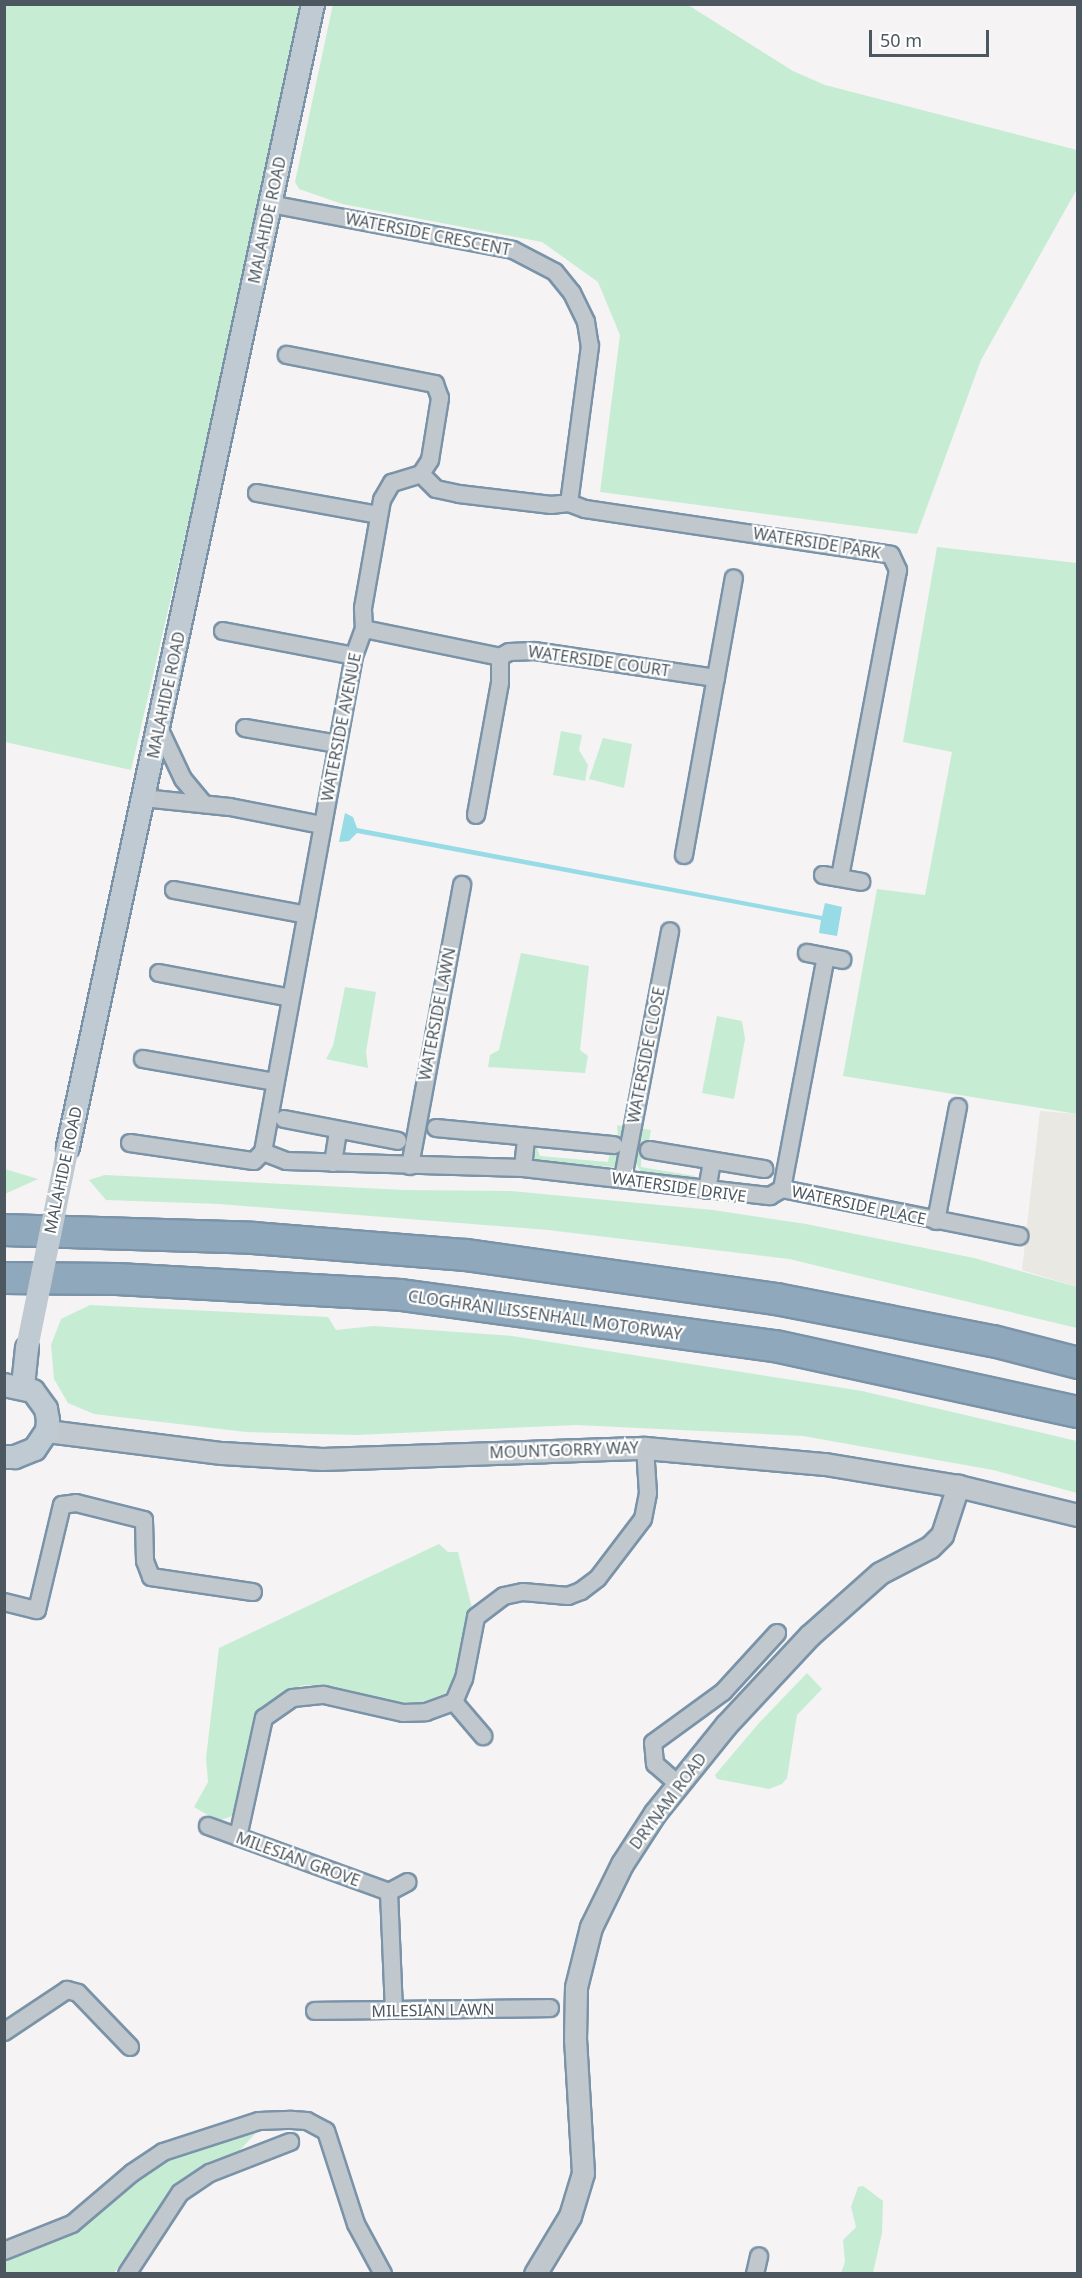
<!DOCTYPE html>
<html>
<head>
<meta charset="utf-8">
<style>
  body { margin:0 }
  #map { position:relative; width:1082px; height:2278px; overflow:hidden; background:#f5f3f3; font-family:"Noto Sans",sans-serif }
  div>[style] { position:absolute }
  .commercial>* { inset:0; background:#eae8e2 }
  .green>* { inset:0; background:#c6edd3 }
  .water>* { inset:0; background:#97dbe6 }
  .roads { filter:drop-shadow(2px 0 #7a93a8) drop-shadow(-2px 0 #7a93a8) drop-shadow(0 2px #7a93a8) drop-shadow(0 -2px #7a93a8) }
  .minor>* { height:16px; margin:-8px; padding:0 8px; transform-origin:8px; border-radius:8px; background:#c0c8ce }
  .tertiary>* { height:21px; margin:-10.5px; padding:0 10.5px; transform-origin:10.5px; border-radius:10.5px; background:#c0c8ce }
  .secondary>* { height:22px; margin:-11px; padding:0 11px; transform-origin:11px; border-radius:11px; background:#c0cad2 }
  .motorway>* { height:30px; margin:-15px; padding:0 15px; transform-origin:15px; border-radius:15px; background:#8fa8bc }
  .secondary-bridge>* { height:22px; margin:-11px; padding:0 11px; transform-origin:11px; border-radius:11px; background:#c0cad2 }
  span { translate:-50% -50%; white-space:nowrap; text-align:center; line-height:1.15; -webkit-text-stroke:4.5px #fff; paint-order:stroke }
  .street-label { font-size:16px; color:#4c575f }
  .frame { position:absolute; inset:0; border:6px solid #4c575f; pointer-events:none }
  .scale { position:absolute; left:869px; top:30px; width:120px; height:27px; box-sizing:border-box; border:3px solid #4c575f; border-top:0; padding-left:8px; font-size:18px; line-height:21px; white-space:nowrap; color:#4c575f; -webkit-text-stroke:4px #fff; paint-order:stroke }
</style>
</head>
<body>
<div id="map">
  <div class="commercial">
    <div style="clip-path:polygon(1040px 1111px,1077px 1114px,1077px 1287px,1022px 1270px)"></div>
  </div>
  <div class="green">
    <div style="clip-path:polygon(5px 4px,300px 5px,217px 399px,131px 770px,5px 742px)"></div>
    <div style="clip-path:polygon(333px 4px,688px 5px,793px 71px,825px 85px,1077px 150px,1077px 189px,981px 360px,917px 534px,600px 492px,620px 335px,598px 282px,542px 242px,342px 204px,299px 189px,295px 182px)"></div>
    <div style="clip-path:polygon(937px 547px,1077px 563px,1077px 1114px,843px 1076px,877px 889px,925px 895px,952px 752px,903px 742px)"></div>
    <div style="clip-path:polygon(561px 731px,582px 735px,579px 750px,588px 765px,585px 781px,553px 775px)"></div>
    <div style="clip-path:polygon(603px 738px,632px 744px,624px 788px,589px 779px)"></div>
    <div style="clip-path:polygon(521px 953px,589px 966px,580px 1050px,588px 1056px,585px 1073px,488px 1067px,490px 1055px,499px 1050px)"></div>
    <div style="clip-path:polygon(345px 987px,376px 992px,366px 1052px,368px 1068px,326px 1059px,333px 1046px)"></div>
    <div style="clip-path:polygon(717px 1016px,742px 1021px,745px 1039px,734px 1099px,702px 1093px)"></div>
    <div style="clip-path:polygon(617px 1125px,625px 1127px,615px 1167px,537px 1162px,532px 1157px,531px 1148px,536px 1145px,540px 1156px,608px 1162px,610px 1151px,619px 1151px)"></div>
    <div style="clip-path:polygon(639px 1128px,651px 1130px,649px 1141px,642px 1140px,641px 1167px,695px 1176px,694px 1180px,641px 1172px,634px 1160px)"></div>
    <div style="clip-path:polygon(4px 1169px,5px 1169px,38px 1179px,5px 1194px)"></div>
    <div style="clip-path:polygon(105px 1175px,404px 1190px,511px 1191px,713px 1210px,806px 1224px,974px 1258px,1077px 1287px,1077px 1328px,789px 1259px,548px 1230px,219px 1204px,106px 1200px,89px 1180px)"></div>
    <div style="clip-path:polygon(90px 1305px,328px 1317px,336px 1330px,374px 1326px,512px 1336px,862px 1391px,1077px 1441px,1077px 1493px,993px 1470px,803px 1436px,576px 1425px,356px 1435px,246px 1432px,94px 1414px,68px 1403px,54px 1379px,51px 1345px,61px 1319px)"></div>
    <div style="clip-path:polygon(439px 1544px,448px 1552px,458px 1552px,472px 1608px,455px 1676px,445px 1694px,410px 1706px,327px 1687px,304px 1685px,285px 1691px,258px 1716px,235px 1815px,218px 1821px,194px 1807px,208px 1782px,206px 1758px,219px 1648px)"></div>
    <div style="clip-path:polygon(807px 1673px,822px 1689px,797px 1715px,787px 1778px,782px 1784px,769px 1789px,717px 1779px,715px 1775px,759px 1723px)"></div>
    <div style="clip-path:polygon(253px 2130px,255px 2134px,240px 2150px,208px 2163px,169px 2195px,114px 2273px,5px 2274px,5px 2260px,65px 2236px,159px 2162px,185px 2150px)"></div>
    <div style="clip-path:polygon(863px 2186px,883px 2201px,882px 2233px,873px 2273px,841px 2273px,845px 2262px,843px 2240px,856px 2227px,851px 2207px,858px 2187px)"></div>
  </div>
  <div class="water">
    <div style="clip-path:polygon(345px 813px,353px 817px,357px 828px,822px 916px,825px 903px,842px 907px,837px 936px,819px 933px,821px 920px,357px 833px,349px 841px,339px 842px)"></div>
  </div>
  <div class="roads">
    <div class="minor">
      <div style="left:270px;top:204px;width:247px;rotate:10.7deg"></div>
      <div style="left:513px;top:250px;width:47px;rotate:27.6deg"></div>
      <div style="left:555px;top:272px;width:27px;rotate:51deg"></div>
      <div style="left:572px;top:293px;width:32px;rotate:64deg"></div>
      <div style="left:586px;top:322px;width:24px;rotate:81deg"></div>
      <div style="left:590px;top:346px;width:158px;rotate:97.6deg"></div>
      <div style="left:421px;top:474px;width:21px;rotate:45deg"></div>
      <div style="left:436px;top:489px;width:24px;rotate:12deg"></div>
      <div style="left:459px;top:494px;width:93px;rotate:6.8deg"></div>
      <div style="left:551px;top:505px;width:18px;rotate:-6deg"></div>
      <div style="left:569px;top:503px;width:17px;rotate:21deg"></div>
      <div style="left:585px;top:509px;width:309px;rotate:8.5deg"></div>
      <div style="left:891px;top:555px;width:17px;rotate:65deg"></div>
      <div style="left:898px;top:570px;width:313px;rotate:100.7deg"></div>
      <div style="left:257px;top:493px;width:123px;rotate:10.3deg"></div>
      <div style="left:364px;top:629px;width:139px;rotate:11.6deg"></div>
      <div style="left:223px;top:631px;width:133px;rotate:10.8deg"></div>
      <div style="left:159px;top:728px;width:56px;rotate:64.8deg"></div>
      <div style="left:183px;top:779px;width:33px;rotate:50deg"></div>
      <div style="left:245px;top:728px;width:94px;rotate:9.8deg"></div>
      <div style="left:143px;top:798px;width:87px;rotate:5.9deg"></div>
      <div style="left:230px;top:807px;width:94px;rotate:11.1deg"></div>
      <div style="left:476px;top:815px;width:134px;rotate:-79.7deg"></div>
      <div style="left:500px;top:683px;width:26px;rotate:-90deg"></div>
      <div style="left:500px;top:657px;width:10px;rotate:-29deg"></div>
      <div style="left:509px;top:652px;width:26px;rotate:-2deg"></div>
      <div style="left:535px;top:651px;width:183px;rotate:8.5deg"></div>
      <div style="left:684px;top:855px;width:281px;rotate:-79.8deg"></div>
      <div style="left:823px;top:875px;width:39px;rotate:10deg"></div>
      <div style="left:174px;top:890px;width:135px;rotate:10.6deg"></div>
      <div style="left:807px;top:953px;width:36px;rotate:11deg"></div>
      <div style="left:159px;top:973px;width:134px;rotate:10.7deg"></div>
      <div style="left:143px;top:1059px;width:134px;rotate:9.9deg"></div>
      <div style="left:284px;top:1119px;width:116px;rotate:10.9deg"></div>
      <div style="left:436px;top:1128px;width:179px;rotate:5.5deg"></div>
      <div style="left:130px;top:1143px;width:125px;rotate:8.3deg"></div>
      <div style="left:254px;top:1161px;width:13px;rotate:-45deg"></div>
      <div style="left:263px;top:1152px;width:504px;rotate:-79.6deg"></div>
      <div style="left:354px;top:656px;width:29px;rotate:-70deg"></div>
      <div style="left:364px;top:629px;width:21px;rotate:-93deg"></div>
      <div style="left:363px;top:608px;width:110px;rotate:-80deg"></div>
      <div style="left:382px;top:500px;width:20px;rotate:-60deg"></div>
      <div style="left:392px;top:483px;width:30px;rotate:-17deg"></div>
      <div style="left:421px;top:474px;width:17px;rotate:-57deg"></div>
      <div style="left:430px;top:460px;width:63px;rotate:-80.8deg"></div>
      <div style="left:440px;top:398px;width:15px;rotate:-110deg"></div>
      <div style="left:435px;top:384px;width:151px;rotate:-168.9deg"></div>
      <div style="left:649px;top:1150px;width:117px;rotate:9.4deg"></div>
      <div style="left:263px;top:1152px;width:25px;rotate:21deg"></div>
      <div style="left:286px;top:1161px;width:237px;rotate:1.7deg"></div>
      <div style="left:523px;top:1168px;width:249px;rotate:6.5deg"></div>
      <div style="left:770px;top:1196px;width:14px;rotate:-30deg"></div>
      <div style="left:782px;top:1189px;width:236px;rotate:-79.3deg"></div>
      <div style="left:333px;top:1163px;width:33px;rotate:-81deg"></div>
      <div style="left:410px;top:1166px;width:286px;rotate:-79.5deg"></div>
      <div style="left:523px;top:1168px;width:31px;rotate:-84deg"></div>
      <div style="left:623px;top:1178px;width:251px;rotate:-79.2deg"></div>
      <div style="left:782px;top:1189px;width:242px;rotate:11.2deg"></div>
      <div style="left:707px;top:1190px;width:29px;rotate:-80deg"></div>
      <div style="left:936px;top:1221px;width:116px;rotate:-79.1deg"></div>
      <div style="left:4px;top:1602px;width:34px;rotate:14deg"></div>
      <div style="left:37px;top:1610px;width:108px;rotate:-76.6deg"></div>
      <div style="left:62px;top:1505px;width:14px;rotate:-8deg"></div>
      <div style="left:76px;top:1503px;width:70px;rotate:14deg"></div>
      <div style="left:144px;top:1520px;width:41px;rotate:88.6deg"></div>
      <div style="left:145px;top:1561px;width:17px;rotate:69deg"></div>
      <div style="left:151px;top:1577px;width:103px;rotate:8.4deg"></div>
      <div style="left:454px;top:1702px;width:45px;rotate:49.5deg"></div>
      <div style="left:678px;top:1784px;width:30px;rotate:-139deg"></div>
      <div style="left:655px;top:1764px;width:21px;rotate:-95deg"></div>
      <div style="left:653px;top:1743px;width:87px;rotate:-36.1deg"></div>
      <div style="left:723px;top:1692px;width:80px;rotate:-47.5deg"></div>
      <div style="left:208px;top:1826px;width:193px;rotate:20deg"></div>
      <div style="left:389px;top:1892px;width:118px;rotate:87.6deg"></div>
      <div style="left:238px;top:1837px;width:122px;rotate:-77.7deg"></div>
      <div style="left:264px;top:1718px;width:35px;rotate:-35deg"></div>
      <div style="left:293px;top:1698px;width:31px;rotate:-6deg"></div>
      <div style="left:324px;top:1695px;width:81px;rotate:12.8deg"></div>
      <div style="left:403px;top:1713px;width:23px;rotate:-2deg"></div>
      <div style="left:426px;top:1712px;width:30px;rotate:-20deg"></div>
      <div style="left:454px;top:1702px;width:25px;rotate:-67deg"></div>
      <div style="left:464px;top:1679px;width:63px;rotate:-79deg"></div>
      <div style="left:476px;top:1617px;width:35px;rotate:-37deg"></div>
      <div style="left:504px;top:1596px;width:19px;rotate:-12deg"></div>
      <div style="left:523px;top:1592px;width:45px;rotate:5.1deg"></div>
      <div style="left:568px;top:1596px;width:14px;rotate:-21deg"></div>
      <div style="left:581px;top:1591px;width:21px;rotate:-37deg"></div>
      <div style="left:598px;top:1578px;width:74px;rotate:-52.7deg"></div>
      <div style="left:643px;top:1519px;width:26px;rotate:-79deg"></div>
      <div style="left:648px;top:1493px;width:45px;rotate:-93.8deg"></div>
      <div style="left:389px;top:1892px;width:21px;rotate:-28deg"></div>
      <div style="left:315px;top:2011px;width:235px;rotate:-0.7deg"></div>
      <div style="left:4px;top:2032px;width:76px;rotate:-33.7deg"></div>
      <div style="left:67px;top:1990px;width:11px;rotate:15deg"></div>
      <div style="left:78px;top:1993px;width:75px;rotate:46.1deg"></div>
      <div style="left:4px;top:2251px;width:73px;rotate:-21.7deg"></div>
      <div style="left:72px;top:2224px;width:79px;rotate:-40.4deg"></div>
      <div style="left:132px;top:2173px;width:37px;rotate:-34deg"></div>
      <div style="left:163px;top:2152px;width:101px;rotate:-17.9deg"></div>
      <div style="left:259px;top:2121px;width:33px;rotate:-2deg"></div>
      <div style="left:292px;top:2120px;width:15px;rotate:4deg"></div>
      <div style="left:307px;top:2121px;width:21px;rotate:28deg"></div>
      <div style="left:326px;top:2131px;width:98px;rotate:72.1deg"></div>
      <div style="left:356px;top:2224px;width:57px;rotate:61.6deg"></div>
      <div style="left:127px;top:2274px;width:97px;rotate:-56.8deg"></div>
      <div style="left:180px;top:2193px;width:36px;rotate:-34deg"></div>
      <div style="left:210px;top:2173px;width:86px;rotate:-21.2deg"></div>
      <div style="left:755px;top:2274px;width:18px;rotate:-77deg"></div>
    </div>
    <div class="tertiary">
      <div style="left:47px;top:1431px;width:176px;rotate:7.2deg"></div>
      <div style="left:222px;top:1453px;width:100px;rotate:3.4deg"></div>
      <div style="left:322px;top:1459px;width:323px;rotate:-2deg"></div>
      <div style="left:645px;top:1448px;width:181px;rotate:5.1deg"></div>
      <div style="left:825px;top:1464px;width:135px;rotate:9.4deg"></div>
      <div style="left:958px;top:1486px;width:123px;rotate:13.6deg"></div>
      <div style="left:535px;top:2274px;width:68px;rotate:-58.9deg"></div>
      <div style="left:570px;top:2216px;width:45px;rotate:-73.2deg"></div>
      <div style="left:583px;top:2173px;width:134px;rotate:-93.4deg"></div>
      <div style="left:575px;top:2039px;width:52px;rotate:-88.9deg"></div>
      <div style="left:576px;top:1987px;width:62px;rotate:-76deg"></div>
      <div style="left:591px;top:1927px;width:70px;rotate:-63.8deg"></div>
      <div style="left:622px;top:1864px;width:61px;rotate:-57.1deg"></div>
      <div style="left:655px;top:1813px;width:113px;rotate:-51.1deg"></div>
      <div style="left:726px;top:1725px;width:122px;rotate:-47deg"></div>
      <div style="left:809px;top:1636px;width:95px;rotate:-41.6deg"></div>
      <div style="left:880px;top:1573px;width:56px;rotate:-27.5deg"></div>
      <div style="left:930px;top:1547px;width:17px;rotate:-45deg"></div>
      <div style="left:942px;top:1535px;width:52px;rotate:-71.9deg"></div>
    </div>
    <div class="secondary">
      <div style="left:68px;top:1147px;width:1169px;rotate:-77.9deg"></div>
      <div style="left:4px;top:1385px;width:30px;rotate:12deg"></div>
      <div style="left:33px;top:1391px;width:22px;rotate:54deg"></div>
      <div style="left:46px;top:1409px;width:11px;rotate:80deg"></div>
      <div style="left:48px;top:1420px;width:11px;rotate:95deg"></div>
      <div style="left:47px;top:1431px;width:22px;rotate:124deg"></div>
      <div style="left:35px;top:1449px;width:22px;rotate:158deg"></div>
      <div style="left:15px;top:1457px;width:11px;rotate:180deg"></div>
      <div style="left:23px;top:1386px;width:38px;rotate:-84deg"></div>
    </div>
    <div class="motorway">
      <div style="left:4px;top:1230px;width:249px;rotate:1.8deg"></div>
      <div style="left:253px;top:1238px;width:214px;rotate:4.6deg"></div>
      <div style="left:466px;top:1255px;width:313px;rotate:8.1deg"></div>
      <div style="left:776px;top:1299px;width:221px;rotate:11deg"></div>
      <div style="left:993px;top:1341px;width:88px;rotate:14.5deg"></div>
      <div style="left:4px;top:1278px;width:113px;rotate:0.5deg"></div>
      <div style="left:117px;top:1279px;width:284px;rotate:3.2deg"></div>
      <div style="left:401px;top:1295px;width:377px;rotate:7.8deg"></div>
      <div style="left:775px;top:1346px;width:310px;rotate:12.3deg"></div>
    </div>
  </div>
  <div class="secondary-bridge">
    <div style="left:27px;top:1348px;width:205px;rotate:-78.5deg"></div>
  </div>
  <div class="street-label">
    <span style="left:267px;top:220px;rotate:-78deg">MALAHIDE ROAD</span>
    <span style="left:428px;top:234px;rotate:11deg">WATERSIDE CRESCENT</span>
    <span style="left:817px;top:543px;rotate:9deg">WATERSIDE PARK</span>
    <span style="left:599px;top:661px;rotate:8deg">WATERSIDE COURT</span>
    <span style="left:166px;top:695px;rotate:-78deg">MALAHIDE ROAD</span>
    <span style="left:341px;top:727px;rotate:-79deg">WATERSIDE AVENUE</span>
    <span style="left:437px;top:1014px;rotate:-79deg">WATERSIDE LAWN</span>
    <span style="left:646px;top:1055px;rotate:-79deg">WATERSIDE CLOSE</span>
    <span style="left:63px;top:1170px;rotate:-78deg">MALAHIDE ROAD</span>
    <span style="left:679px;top:1187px;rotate:8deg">WATERSIDE DRIVE</span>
    <span style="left:859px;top:1205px;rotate:12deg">WATERSIDE PLACE</span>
    <span style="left:545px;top:1315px;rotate:8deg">CLOGHRAN LISSENHALL MOTORWAY</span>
    <span style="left:564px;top:1450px;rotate:-2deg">MOUNTGORRY WAY</span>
    <span style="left:668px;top:1801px;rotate:-53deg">DRYNAM ROAD</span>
    <span style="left:298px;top:1859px;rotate:20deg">MILESIAN GROVE</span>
    <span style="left:433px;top:2010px;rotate:-1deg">MILESIAN LAWN</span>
  </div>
  <div class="frame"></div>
  <div class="scale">50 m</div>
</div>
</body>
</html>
